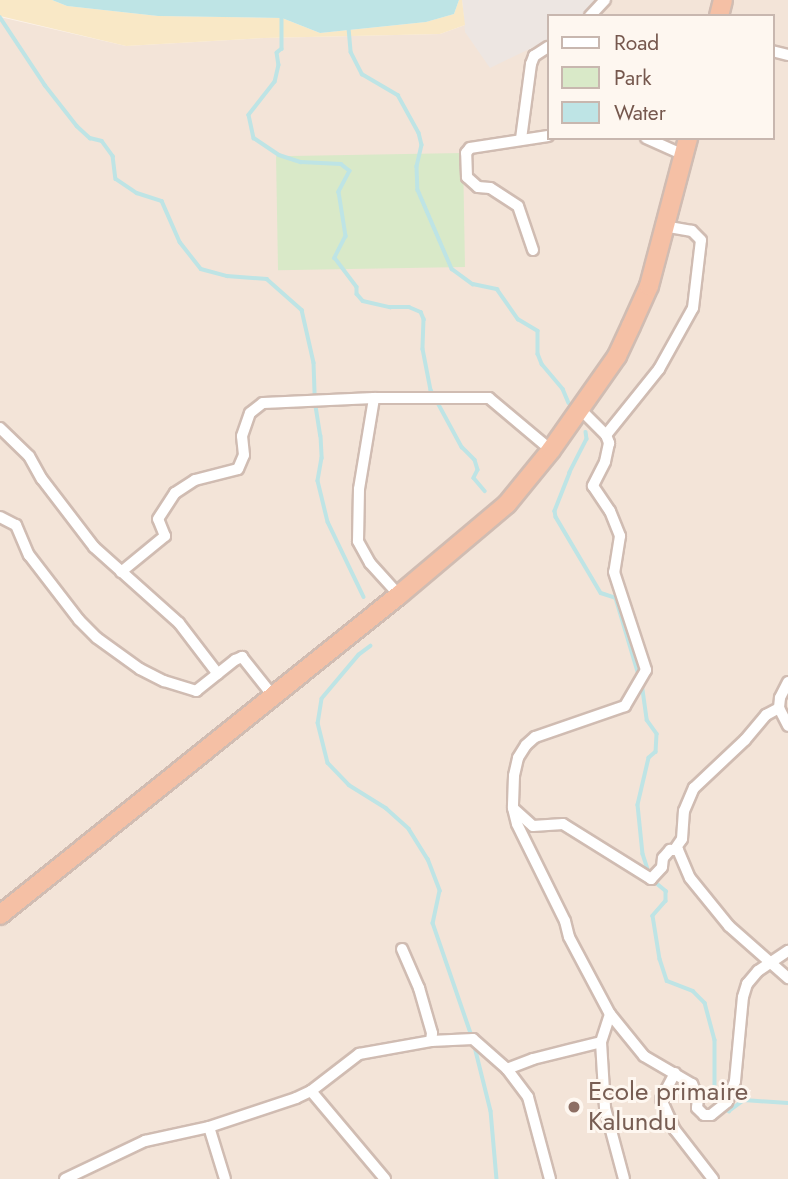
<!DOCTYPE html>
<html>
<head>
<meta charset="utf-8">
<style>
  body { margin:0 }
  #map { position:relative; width:788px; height:1179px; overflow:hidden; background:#fcf3ea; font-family:Jost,sans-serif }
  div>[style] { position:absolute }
  .residential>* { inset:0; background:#f3e4d8 }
  .industrial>* { inset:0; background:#ede6e2 }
  .green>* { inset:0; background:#d9e9c8; transform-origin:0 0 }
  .sand>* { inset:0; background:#f9e8c6 }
  .water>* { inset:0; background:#bee4e5 }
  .stream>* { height:3.5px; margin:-1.75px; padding:0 1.75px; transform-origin:1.75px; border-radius:1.75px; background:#bee4e5 }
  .roads { filter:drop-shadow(2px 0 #d0bcb2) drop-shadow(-2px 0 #d0bcb2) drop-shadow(0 2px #d0bcb2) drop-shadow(0 -2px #d0bcb2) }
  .minor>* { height:10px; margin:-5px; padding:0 5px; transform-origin:5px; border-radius:5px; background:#fff }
  .trunk>* { height:18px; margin:-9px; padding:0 9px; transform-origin:9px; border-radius:9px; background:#f5c0a5 }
  .dots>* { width:19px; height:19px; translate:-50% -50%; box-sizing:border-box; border:4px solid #fef7f0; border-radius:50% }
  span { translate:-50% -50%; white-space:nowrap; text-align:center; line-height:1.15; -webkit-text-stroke:6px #fef7f0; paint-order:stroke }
  .education-label { font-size:26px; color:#785e54 }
  .left { translate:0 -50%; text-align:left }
  .legend { position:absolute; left:547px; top:14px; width:228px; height:126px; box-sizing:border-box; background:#fef7f0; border:2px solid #c8b7af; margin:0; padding:9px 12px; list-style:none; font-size:21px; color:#76584e }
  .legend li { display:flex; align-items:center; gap:14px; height:35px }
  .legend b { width:35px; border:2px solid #c8b7af }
</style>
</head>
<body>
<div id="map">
  <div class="residential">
    <div style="clip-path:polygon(601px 0,788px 0,788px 1179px,0 1179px,0 17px,126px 46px,264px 38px,440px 34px,465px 25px,465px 32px,531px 50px,548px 40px,548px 138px,772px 138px,772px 16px,586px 16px)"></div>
  </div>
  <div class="industrial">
    <div style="clip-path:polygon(462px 0,601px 0,586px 16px,548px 16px,548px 40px,490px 68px,465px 32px)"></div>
  </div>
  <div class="green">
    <div style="left:463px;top:153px;width:114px;height:187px;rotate:89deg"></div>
  </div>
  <div class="sand">
    <div style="clip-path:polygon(0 0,52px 0,67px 6px,158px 16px,282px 18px,320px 33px,426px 22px,454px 14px,459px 0,462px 0,465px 25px,440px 34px,264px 38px,126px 46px,0 16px)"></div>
  </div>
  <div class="water">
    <div style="clip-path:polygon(52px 0,459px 0,454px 14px,426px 22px,320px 33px,282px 18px,158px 16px,67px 6px)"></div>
  </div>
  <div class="stream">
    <div style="left:0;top:17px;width:82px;rotate:56.5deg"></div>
    <div style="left:45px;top:85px;width:52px;rotate:52deg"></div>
    <div style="left:77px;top:126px;width:18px;rotate:43deg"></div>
    <div style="left:90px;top:138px;width:12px;rotate:14deg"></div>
    <div style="left:102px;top:141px;width:19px;rotate:54deg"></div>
    <div style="left:113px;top:156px;width:23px;rotate:83deg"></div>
    <div style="left:116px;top:179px;width:25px;rotate:34deg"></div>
    <div style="left:137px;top:193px;width:26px;rotate:18deg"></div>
    <div style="left:162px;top:201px;width:45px;rotate:66.3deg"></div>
    <div style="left:180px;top:242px;width:34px;rotate:52deg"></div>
    <div style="left:201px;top:269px;width:27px;rotate:15deg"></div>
    <div style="left:227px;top:276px;width:40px;rotate:4.3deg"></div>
    <div style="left:267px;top:279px;width:47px;rotate:41.5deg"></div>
    <div style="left:302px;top:310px;width:54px;rotate:77.2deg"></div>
    <div style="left:314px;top:363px;width:37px;rotate:88deg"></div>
    <div style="left:315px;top:400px;width:36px;rotate:81deg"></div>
    <div style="left:321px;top:436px;width:22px;rotate:87deg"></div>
    <div style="left:322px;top:458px;width:23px;rotate:100deg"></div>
    <div style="left:318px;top:481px;width:42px;rotate:76.3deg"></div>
    <div style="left:328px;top:522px;width:83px;rotate:64.4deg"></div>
    <div style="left:282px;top:18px;width:31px;rotate:90deg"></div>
    <div style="left:282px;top:49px;width:6px;rotate:141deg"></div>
    <div style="left:277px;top:53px;width:12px;rotate:81deg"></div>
    <div style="left:279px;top:65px;width:17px;rotate:103deg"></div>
    <div style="left:275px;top:82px;width:42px;rotate:128.2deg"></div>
    <div style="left:249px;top:115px;width:24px;rotate:78deg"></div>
    <div style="left:254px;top:138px;width:30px;rotate:34deg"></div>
    <div style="left:279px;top:155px;width:23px;rotate:18deg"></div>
    <div style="left:301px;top:162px;width:40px;rotate:2.9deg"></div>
    <div style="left:341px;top:164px;width:11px;rotate:38deg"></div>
    <div style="left:350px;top:171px;width:24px;rotate:118deg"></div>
    <div style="left:339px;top:192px;width:45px;rotate:81deg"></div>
    <div style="left:346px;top:236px;width:25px;rotate:117deg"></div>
    <div style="left:335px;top:258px;width:36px;rotate:53deg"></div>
    <div style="left:357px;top:287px;width:7px;rotate:90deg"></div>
    <div style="left:357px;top:294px;width:9px;rotate:49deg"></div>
    <div style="left:363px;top:301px;width:28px;rotate:13deg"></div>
    <div style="left:390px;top:307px;width:19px"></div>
    <div style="left:409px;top:307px;width:13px;rotate:23deg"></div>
    <div style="left:421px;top:312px;width:8px;rotate:67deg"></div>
    <div style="left:424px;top:319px;width:30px;rotate:92deg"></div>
    <div style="left:423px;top:349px;width:42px;rotate:79deg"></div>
    <div style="left:431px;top:390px;width:65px;rotate:61.5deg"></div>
    <div style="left:462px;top:447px;width:18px;rotate:45deg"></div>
    <div style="left:475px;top:460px;width:10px;rotate:73deg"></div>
    <div style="left:478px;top:470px;width:9px;rotate:117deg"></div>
    <div style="left:474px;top:478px;width:17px;rotate:50deg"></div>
    <div style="left:349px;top:28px;width:24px;rotate:85deg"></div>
    <div style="left:351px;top:52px;width:25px;rotate:63deg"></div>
    <div style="left:362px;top:74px;width:42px;rotate:30.3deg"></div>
    <div style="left:398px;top:95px;width:43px;rotate:61.1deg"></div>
    <div style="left:419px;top:133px;width:12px;rotate:76deg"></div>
    <div style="left:422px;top:145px;width:22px;rotate:103deg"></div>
    <div style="left:417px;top:166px;width:24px;rotate:88deg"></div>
    <div style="left:418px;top:190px;width:86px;rotate:66.7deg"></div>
    <div style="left:452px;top:269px;width:26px;rotate:36deg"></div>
    <div style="left:473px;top:284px;width:25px;rotate:12deg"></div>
    <div style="left:497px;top:289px;width:37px;rotate:55deg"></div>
    <div style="left:518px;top:319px;width:23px;rotate:31deg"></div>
    <div style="left:538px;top:331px;width:23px;rotate:90deg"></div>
    <div style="left:538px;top:354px;width:11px;rotate:68deg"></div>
    <div style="left:542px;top:364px;width:33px;rotate:50deg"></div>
    <div style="left:563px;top:389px;width:15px;rotate:67deg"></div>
    <div style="left:586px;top:432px;width:7px;rotate:82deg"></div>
    <div style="left:587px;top:439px;width:38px;rotate:117deg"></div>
    <div style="left:570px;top:473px;width:41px;rotate:111.5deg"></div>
    <div style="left:555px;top:511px;width:6px;rotate:81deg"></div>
    <div style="left:556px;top:517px;width:88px;rotate:59.4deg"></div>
    <div style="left:601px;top:593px;width:16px;rotate:18deg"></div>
    <div style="left:616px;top:598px;width:80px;rotate:73.4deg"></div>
    <div style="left:371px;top:646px;width:15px;rotate:143deg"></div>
    <div style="left:359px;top:655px;width:57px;rotate:130.1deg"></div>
    <div style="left:322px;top:699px;width:24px;rotate:99deg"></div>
    <div style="left:318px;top:723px;width:41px;rotate:76deg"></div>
    <div style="left:328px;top:763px;width:30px;rotate:46deg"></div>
    <div style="left:349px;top:785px;width:44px;rotate:31.9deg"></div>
    <div style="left:386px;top:808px;width:31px;rotate:42deg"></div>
    <div style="left:409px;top:829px;width:36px;rotate:58deg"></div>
    <div style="left:428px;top:859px;width:34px;rotate:69deg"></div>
    <div style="left:440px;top:891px;width:33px;rotate:102deg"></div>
    <div style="left:433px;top:923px;width:120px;rotate:71deg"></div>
    <div style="left:642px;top:683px;width:37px;rotate:82deg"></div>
    <div style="left:647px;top:720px;width:17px;rotate:54deg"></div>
    <div style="left:657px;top:734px;width:18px;rotate:93deg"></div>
    <div style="left:656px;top:752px;width:9px;rotate:139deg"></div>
    <div style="left:649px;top:758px;width:48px;rotate:103.2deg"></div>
    <div style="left:638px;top:805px;width:49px;rotate:84.2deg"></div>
    <div style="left:643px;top:854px;width:22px;rotate:72deg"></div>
    <div style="left:654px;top:881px;width:16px;rotate:40deg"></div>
    <div style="left:666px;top:891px;width:10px;rotate:90deg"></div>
    <div style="left:666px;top:901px;width:20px;rotate:131deg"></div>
    <div style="left:653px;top:916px;width:44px;rotate:80.8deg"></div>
    <div style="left:660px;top:959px;width:23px;rotate:72deg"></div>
    <div style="left:667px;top:981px;width:28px;rotate:21deg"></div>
    <div style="left:693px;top:991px;width:17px;rotate:45deg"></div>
    <div style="left:705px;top:1003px;width:38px;rotate:75deg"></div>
    <div style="left:715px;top:1040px;width:53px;rotate:90deg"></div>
    <div style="left:715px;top:1093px;width:15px;rotate:62deg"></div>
    <div style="left:722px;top:1106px;width:9px;rotate:36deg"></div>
    <div style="left:729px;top:1111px;width:19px;rotate:-36deg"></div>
    <div style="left:744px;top:1100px;width:44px;rotate:3.9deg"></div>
    <div style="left:474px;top:1043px;width:70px;rotate:76deg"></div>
    <div style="left:491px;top:1111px;width:68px;rotate:85deg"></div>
  </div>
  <div class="roads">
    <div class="minor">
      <div style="left:590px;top:16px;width:22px;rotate:-47deg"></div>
      <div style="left:772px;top:51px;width:16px;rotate:14deg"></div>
      <div style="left:646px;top:138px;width:42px;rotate:24.1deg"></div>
      <div style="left:521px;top:139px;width:76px;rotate:-82.4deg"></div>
      <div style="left:531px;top:64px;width:9px;rotate:-69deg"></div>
      <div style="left:534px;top:56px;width:17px;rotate:-33deg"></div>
      <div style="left:533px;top:250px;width:46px;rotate:-108.8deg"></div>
      <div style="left:518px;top:206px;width:33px;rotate:-147deg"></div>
      <div style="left:490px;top:188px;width:12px;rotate:-175deg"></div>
      <div style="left:478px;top:187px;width:15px;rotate:-138deg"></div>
      <div style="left:467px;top:177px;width:24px;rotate:-92deg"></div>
      <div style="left:466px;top:153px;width:6px;rotate:-51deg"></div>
      <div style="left:470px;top:148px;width:79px;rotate:-8.7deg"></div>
      <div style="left:579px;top:408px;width:38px;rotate:45deg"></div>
      <div style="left:606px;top:435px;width:9px;rotate:69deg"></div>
      <div style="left:609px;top:443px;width:19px;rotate:102deg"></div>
      <div style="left:605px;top:462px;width:27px;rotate:117deg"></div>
      <div style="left:593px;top:486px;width:30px;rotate:56deg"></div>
      <div style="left:610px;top:511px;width:27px;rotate:68deg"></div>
      <div style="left:620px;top:536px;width:36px;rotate:99deg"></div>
      <div style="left:614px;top:572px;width:103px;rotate:71.9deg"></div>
      <div style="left:646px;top:670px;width:42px;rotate:120.3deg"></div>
      <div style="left:625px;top:706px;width:95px;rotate:161deg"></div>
      <div style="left:535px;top:737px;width:12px;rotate:138deg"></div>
      <div style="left:526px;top:745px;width:15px;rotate:122deg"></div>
      <div style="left:518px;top:758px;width:18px;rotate:103deg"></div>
      <div style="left:514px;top:776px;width:32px;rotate:92deg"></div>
      <div style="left:513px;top:808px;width:16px;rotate:76deg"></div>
      <div style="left:517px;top:824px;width:108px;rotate:63.7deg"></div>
      <div style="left:565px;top:921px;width:16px;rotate:76deg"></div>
      <div style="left:569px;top:937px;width:87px;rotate:62deg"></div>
      <div style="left:610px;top:1014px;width:54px;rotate:51deg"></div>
      <div style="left:644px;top:1056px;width:56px;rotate:30.3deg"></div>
      <div style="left:692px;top:1084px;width:15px;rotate:67deg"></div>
      <div style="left:698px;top:1098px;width:10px;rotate:96deg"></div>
      <div style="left:697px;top:1108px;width:10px;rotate:45deg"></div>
      <div style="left:704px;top:1115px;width:7px"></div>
      <div style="left:711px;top:1115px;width:21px;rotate:-39deg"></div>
      <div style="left:727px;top:1102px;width:22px;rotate:-69deg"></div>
      <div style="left:735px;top:1081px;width:84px;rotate:-84.6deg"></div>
      <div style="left:743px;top:997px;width:14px;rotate:-73deg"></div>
      <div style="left:747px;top:984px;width:17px;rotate:-50deg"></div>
      <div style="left:758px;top:971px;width:36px;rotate:-34deg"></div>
      <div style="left:0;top:428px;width:40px;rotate:44deg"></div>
      <div style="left:29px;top:456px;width:26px;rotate:61deg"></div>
      <div style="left:42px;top:479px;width:86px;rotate:52.6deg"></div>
      <div style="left:94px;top:547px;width:114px;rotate:41.8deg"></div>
      <div style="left:179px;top:623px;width:64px;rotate:52.6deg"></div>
      <div style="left:606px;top:435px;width:85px;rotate:-51.2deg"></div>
      <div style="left:659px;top:369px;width:70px;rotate:-60.9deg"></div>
      <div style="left:693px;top:308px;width:68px;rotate:-83.3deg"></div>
      <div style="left:701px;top:240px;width:13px;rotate:-135deg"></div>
      <div style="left:692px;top:231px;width:29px;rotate:-170deg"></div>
      <div style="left:0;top:517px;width:18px;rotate:27deg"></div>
      <div style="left:16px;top:525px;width:33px;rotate:67deg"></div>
      <div style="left:29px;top:555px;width:82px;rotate:52.4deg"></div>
      <div style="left:79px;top:620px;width:25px;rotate:45deg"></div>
      <div style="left:97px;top:638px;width:53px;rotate:35.8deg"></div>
      <div style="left:140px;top:669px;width:27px;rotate:27deg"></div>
      <div style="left:164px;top:681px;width:34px;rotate:17deg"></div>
      <div style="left:196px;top:691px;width:50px;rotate:-38.5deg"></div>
      <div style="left:235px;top:660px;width:8px;rotate:-23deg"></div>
      <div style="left:242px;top:657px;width:50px;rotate:51.5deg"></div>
      <div style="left:121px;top:572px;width:57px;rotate:-39.3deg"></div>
      <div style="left:165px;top:536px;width:18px;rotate:-112deg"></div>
      <div style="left:158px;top:519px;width:31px;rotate:-57deg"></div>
      <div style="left:175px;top:493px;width:24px;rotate:-33deg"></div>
      <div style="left:195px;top:480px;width:44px;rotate:-14.3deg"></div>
      <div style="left:238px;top:469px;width:15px;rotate:-67deg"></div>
      <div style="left:244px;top:455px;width:19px;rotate:-96deg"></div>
      <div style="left:242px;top:436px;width:24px;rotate:-71deg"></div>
      <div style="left:250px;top:413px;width:16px;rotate:-38deg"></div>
      <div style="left:263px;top:403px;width:111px;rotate:-2.6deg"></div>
      <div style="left:399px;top:595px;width:43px;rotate:-132.2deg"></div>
      <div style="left:370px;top:563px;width:25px;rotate:-119deg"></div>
      <div style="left:358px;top:541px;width:52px;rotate:-88.9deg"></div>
      <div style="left:359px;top:489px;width:92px;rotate:-80.6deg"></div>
      <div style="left:374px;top:398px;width:115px"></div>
      <div style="left:489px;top:398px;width:81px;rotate:40deg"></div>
      <div style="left:788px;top:682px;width:18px;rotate:117deg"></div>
      <div style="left:780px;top:698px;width:10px;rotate:96deg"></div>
      <div style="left:779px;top:708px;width:20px;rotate:63deg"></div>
      <div style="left:514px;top:809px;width:25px;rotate:42deg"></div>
      <div style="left:533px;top:826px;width:30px;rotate:-4deg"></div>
      <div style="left:563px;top:824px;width:104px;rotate:32deg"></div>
      <div style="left:651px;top:879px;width:16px;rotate:-47deg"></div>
      <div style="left:662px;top:867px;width:9px;rotate:-84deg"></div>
      <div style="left:663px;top:858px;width:11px;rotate:-49deg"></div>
      <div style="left:670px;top:850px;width:8px"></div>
      <div style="left:678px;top:850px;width:30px;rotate:67deg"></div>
      <div style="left:690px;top:878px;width:62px;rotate:50.9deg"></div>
      <div style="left:729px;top:926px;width:79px;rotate:41.4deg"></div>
      <div style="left:675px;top:849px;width:12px;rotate:-55deg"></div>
      <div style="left:682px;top:839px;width:28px;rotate:-86deg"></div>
      <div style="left:684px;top:811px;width:25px;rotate:-67deg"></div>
      <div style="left:694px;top:788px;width:70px;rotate:-43.3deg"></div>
      <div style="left:745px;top:740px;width:33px;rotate:-50deg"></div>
      <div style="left:766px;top:715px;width:15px;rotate:-28deg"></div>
      <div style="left:402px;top:949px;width:43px;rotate:66.4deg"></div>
      <div style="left:419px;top:988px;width:47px;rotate:73.9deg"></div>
      <div style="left:432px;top:1033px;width:8px;rotate:97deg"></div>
      <div style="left:601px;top:1042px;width:66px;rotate:86.5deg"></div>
      <div style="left:605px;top:1108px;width:73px;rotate:75deg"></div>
      <div style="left:507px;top:1069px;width:35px;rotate:53deg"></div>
      <div style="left:528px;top:1097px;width:85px;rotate:75deg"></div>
      <div style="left:675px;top:1073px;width:30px;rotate:118deg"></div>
      <div style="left:661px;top:1099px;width:34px;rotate:66deg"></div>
      <div style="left:675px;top:1130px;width:62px;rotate:52.2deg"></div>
      <div style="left:311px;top:1091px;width:115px;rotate:49.9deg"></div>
      <div style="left:209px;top:1127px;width:54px;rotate:72.9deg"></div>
      <div style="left:65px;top:1179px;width:89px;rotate:-25.4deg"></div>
      <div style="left:145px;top:1141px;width:66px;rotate:-12.3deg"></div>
      <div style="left:209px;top:1127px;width:92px;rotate:-18.4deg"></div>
      <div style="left:296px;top:1098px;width:17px;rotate:-25deg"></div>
      <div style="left:311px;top:1091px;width:61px;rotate:-37.6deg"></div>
      <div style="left:359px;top:1054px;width:73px;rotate:-10.2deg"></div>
      <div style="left:431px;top:1041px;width:42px;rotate:-2.7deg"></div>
      <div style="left:473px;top:1039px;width:45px;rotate:41.4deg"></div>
      <div style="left:507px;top:1069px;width:28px;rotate:-21deg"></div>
      <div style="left:533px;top:1059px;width:70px;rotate:-14deg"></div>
      <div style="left:601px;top:1042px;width:29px;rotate:-72deg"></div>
    </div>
    <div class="trunk">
      <div style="left:719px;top:16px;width:16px;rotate:-76deg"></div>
      <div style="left:0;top:915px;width:511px;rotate:-38.73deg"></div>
      <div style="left:399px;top:595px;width:141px;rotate:-40.1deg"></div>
      <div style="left:507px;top:504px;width:70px;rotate:-50.8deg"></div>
      <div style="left:551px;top:450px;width:115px;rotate:-54.9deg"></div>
      <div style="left:617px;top:356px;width:33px;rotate:-65deg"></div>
      <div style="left:631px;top:326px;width:44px;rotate:-65.8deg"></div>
      <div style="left:649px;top:286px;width:153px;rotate:-75.2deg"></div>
    </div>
  </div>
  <div class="dots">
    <div style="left:574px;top:1107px;background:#8d6e63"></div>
  </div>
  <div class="education-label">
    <span class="left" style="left:588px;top:1107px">Ecole primaire<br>Kalundu</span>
  </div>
  <ul class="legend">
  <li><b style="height:9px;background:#fff"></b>Road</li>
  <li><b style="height:19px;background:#d9e9c8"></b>Park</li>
  <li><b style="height:19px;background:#bee4e5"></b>Water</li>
  </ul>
</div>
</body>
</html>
